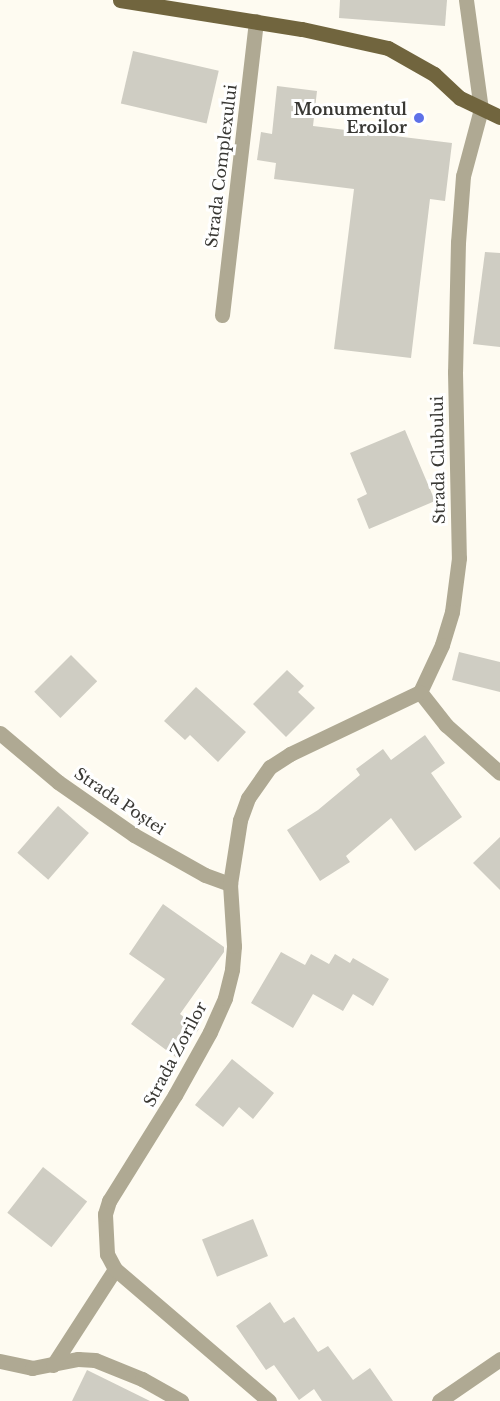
<!DOCTYPE html>
<html>
<head>
<meta charset="utf-8">
<style>
  body { margin:0 }
  #map { position:relative; width:500px; height:1401px; overflow:hidden; background:#fefbf1; font-family:"Libre Baskerville",serif }
  div>[style] { position:absolute }
  .building>* { inset:0; background:#cfcdc3; transform-origin:0 0 }
  .minor>* { height:15px; margin:-7.5px; padding:0 7.5px; transform-origin:7.5px; border-radius:7.5px; background:#afa993 }
  .major>* { height:15px; margin:-7.5px; padding:0 7.5px; transform-origin:7.5px; border-radius:7.5px; background:#71653e }
  .dots>* { width:16px; height:16px; translate:-50% -50%; box-sizing:border-box; border:3px solid #fff; border-radius:50% }
  span { translate:-50% -50%; white-space:nowrap; text-align:center; line-height:1.15; -webkit-text-stroke:6px #fff; paint-order:stroke }
  .poi-label { font-size:16px; color:#393834; font-weight:700 }
  .right { translate:-100% -50%; text-align:right }
  .street-label { font-size:16px; color:#393834 }
</style>
</head>
<body>
<div id="map">
  <div class="building">
    <div style="clip-path:polygon(340px 0,447px 0,445px 26px,339px 18px)"></div>
    <div style="left:133px;top:51px;width:88px;height:54px;rotate:13deg"></div>
    <div style="clip-path:polygon(277px 86px,317px 91px,313px 126px,452px 143px,445px 201px,430px 199px,411px 358px,334px 349px,354px 189px,274px 179px,276px 163px,257px 160px,261px 132px,272px 134px)"></div>
    <div style="clip-path:polygon(485px 252px,500px 253px,500px 347px,473px 344px)"></div>
    <div style="clip-path:polygon(405px 430px,435px 501px,369px 529px,357px 499px,367px 494px,350px 453px)"></div>
    <div style="clip-path:polygon(459px 652px,500px 662px,500px 692px,452px 680px)"></div>
    <div style="left:71px;top:655px;width:37px;height:52px;rotate:45deg"></div>
    <div style="clip-path:polygon(287px 670px,304px 686px,298px 692px,315px 708px,286px 737px,253px 704px)"></div>
    <div style="clip-path:polygon(196px 687px,246px 732px,218px 762px,190px 735px,185px 740px,164px 721px)"></div>
    <div style="clip-path:polygon(425px 735px,445px 763px,431px 773px,462px 817px,415px 851px,391px 818px,346px 856px,350px 862px,320px 881px,287px 830px,318px 810px,360px 775px,356px 769px,383px 749px,391px 760px)"></div>
    <div style="left:58px;top:806px;width:41px;height:62px;rotate:41deg"></div>
    <div style="clip-path:polygon(500px 837px,500px 890px,473px 863px)"></div>
    <div style="clip-path:polygon(163px 904px,224px 947px,224px 952px,180px 1014px,199px 1029px,177px 1058px,131px 1024px,165px 979px,129px 954px)"></div>
    <div style="clip-path:polygon(281px 952px,305px 965px,311px 954px,329px 964px,335px 954px,350px 963px,353px 958px,389px 979px,373px 1006px,353px 994px,343px 1011px,313px 994px,293px 1028px,251px 1003px)"></div>
    <div style="clip-path:polygon(232px 1059px,274px 1093px,253px 1119px,239px 1107px,223px 1127px,195px 1105px)"></div>
    <div style="left:43px;top:1167px;width:56px;height:58px;rotate:38deg"></div>
    <div style="left:253px;top:1219px;width:40px;height:55px;rotate:68deg"></div>
    <div style="clip-path:polygon(270px 1302px,284px 1323px,294px 1317px,318px 1352px,328px 1346px,353px 1380px,370px 1368px,393px 1401px,322px 1401px,314px 1389px,299px 1400px,274px 1365px,266px 1370px,236px 1326px)"></div>
    <div style="clip-path:polygon(87px 1370px,150px 1401px,72px 1401px)"></div>
  </div>
  <div class="minor">
    <div style="left:466px;top:0;width:110px;rotate:82.2deg"></div>
    <div style="left:481px;top:109px;width:69px;rotate:105deg"></div>
    <div style="left:463px;top:176px;width:66px;rotate:94.3deg"></div>
    <div style="left:458px;top:242px;width:130px;rotate:91.3deg"></div>
    <div style="left:455px;top:372px;width:186px;rotate:88.8deg"></div>
    <div style="left:459px;top:558px;width:54px;rotate:97.4deg"></div>
    <div style="left:452px;top:612px;width:34px;rotate:107deg"></div>
    <div style="left:442px;top:645px;width:52px;rotate:115.1deg"></div>
    <div style="left:420px;top:692px;width:42px;rotate:51.8deg"></div>
    <div style="left:446px;top:725px;width:72px;rotate:41.6deg"></div>
    <div style="left:222px;top:315px;width:296px;rotate:-83.4deg"></div>
    <div style="left:0;top:733px;width:76px;rotate:40.2deg"></div>
    <div style="left:58px;top:782px;width:93px;rotate:34.9deg"></div>
    <div style="left:134px;top:835px;width:81px;rotate:29.4deg"></div>
    <div style="left:205px;top:875px;width:27px;rotate:20deg"></div>
    <div style="left:0;top:1361px;width:33px;rotate:12deg"></div>
    <div style="left:32px;top:1368px;width:47px;rotate:-11.1deg"></div>
    <div style="left:78px;top:1359px;width:17px;rotate:3deg"></div>
    <div style="left:95px;top:1360px;width:51px;rotate:22deg"></div>
    <div style="left:142px;top:1379px;width:45px;rotate:29.4deg"></div>
    <div style="left:53px;top:1365px;width:114px;rotate:-57.1deg"></div>
    <div style="left:269px;top:1401px;width:203px;rotate:-139.4deg"></div>
    <div style="left:115px;top:1269px;width:17px;rotate:-118deg"></div>
    <div style="left:107px;top:1254px;width:40px;rotate:-92.9deg"></div>
    <div style="left:105px;top:1214px;width:14px;rotate:-73deg"></div>
    <div style="left:109px;top:1201px;width:125px;rotate:-58.1deg"></div>
    <div style="left:175px;top:1095px;width:72px;rotate:-60.9deg"></div>
    <div style="left:210px;top:1032px;width:37px;rotate:-66deg"></div>
    <div style="left:225px;top:998px;width:30px;rotate:-76deg"></div>
    <div style="left:232px;top:969px;width:23px;rotate:-85deg"></div>
    <div style="left:234px;top:946px;width:62px;rotate:-93.7deg"></div>
    <div style="left:230px;top:884px;width:65px;rotate:-81.1deg"></div>
    <div style="left:240px;top:820px;width:23px;rotate:-70deg"></div>
    <div style="left:248px;top:798px;width:38px;rotate:-55deg"></div>
    <div style="left:270px;top:767px;width:24px;rotate:-33deg"></div>
    <div style="left:290px;top:754px;width:144px;rotate:-25.5deg"></div>
    <div style="left:439px;top:1401px;width:74px;rotate:-34.5deg"></div>
  </div>
  <div class="major">
    <div style="left:120px;top:0;width:184px;rotate:9.1deg"></div>
    <div style="left:302px;top:29px;width:88px;rotate:12.5deg"></div>
    <div style="left:388px;top:48px;width:53px;rotate:29.5deg"></div>
    <div style="left:434px;top:74px;width:35px;rotate:43deg"></div>
    <div style="left:460px;top:98px;width:44px;rotate:25.4deg"></div>
  </div>
  <div class="dots">
    <div style="left:419px;top:118px;background:#5e71e8"></div>
  </div>
  <div class="poi-label">
    <span class="right" style="left:407px;top:118px">Monumentul<br>Eroilor</span>
  </div>
  <div class="street-label">
    <span style="left:221px;top:166px;rotate:-83deg">Strada Complexului</span>
    <span style="left:438px;top:460px;rotate:-91deg">Strada Clubului</span>
    <span style="left:120px;top:801px;rotate:34deg">Strada Poștei</span>
    <span style="left:175px;top:1054px;rotate:-62deg">Strada Zorilor</span>
  </div>
</div>
</body>
</html>
